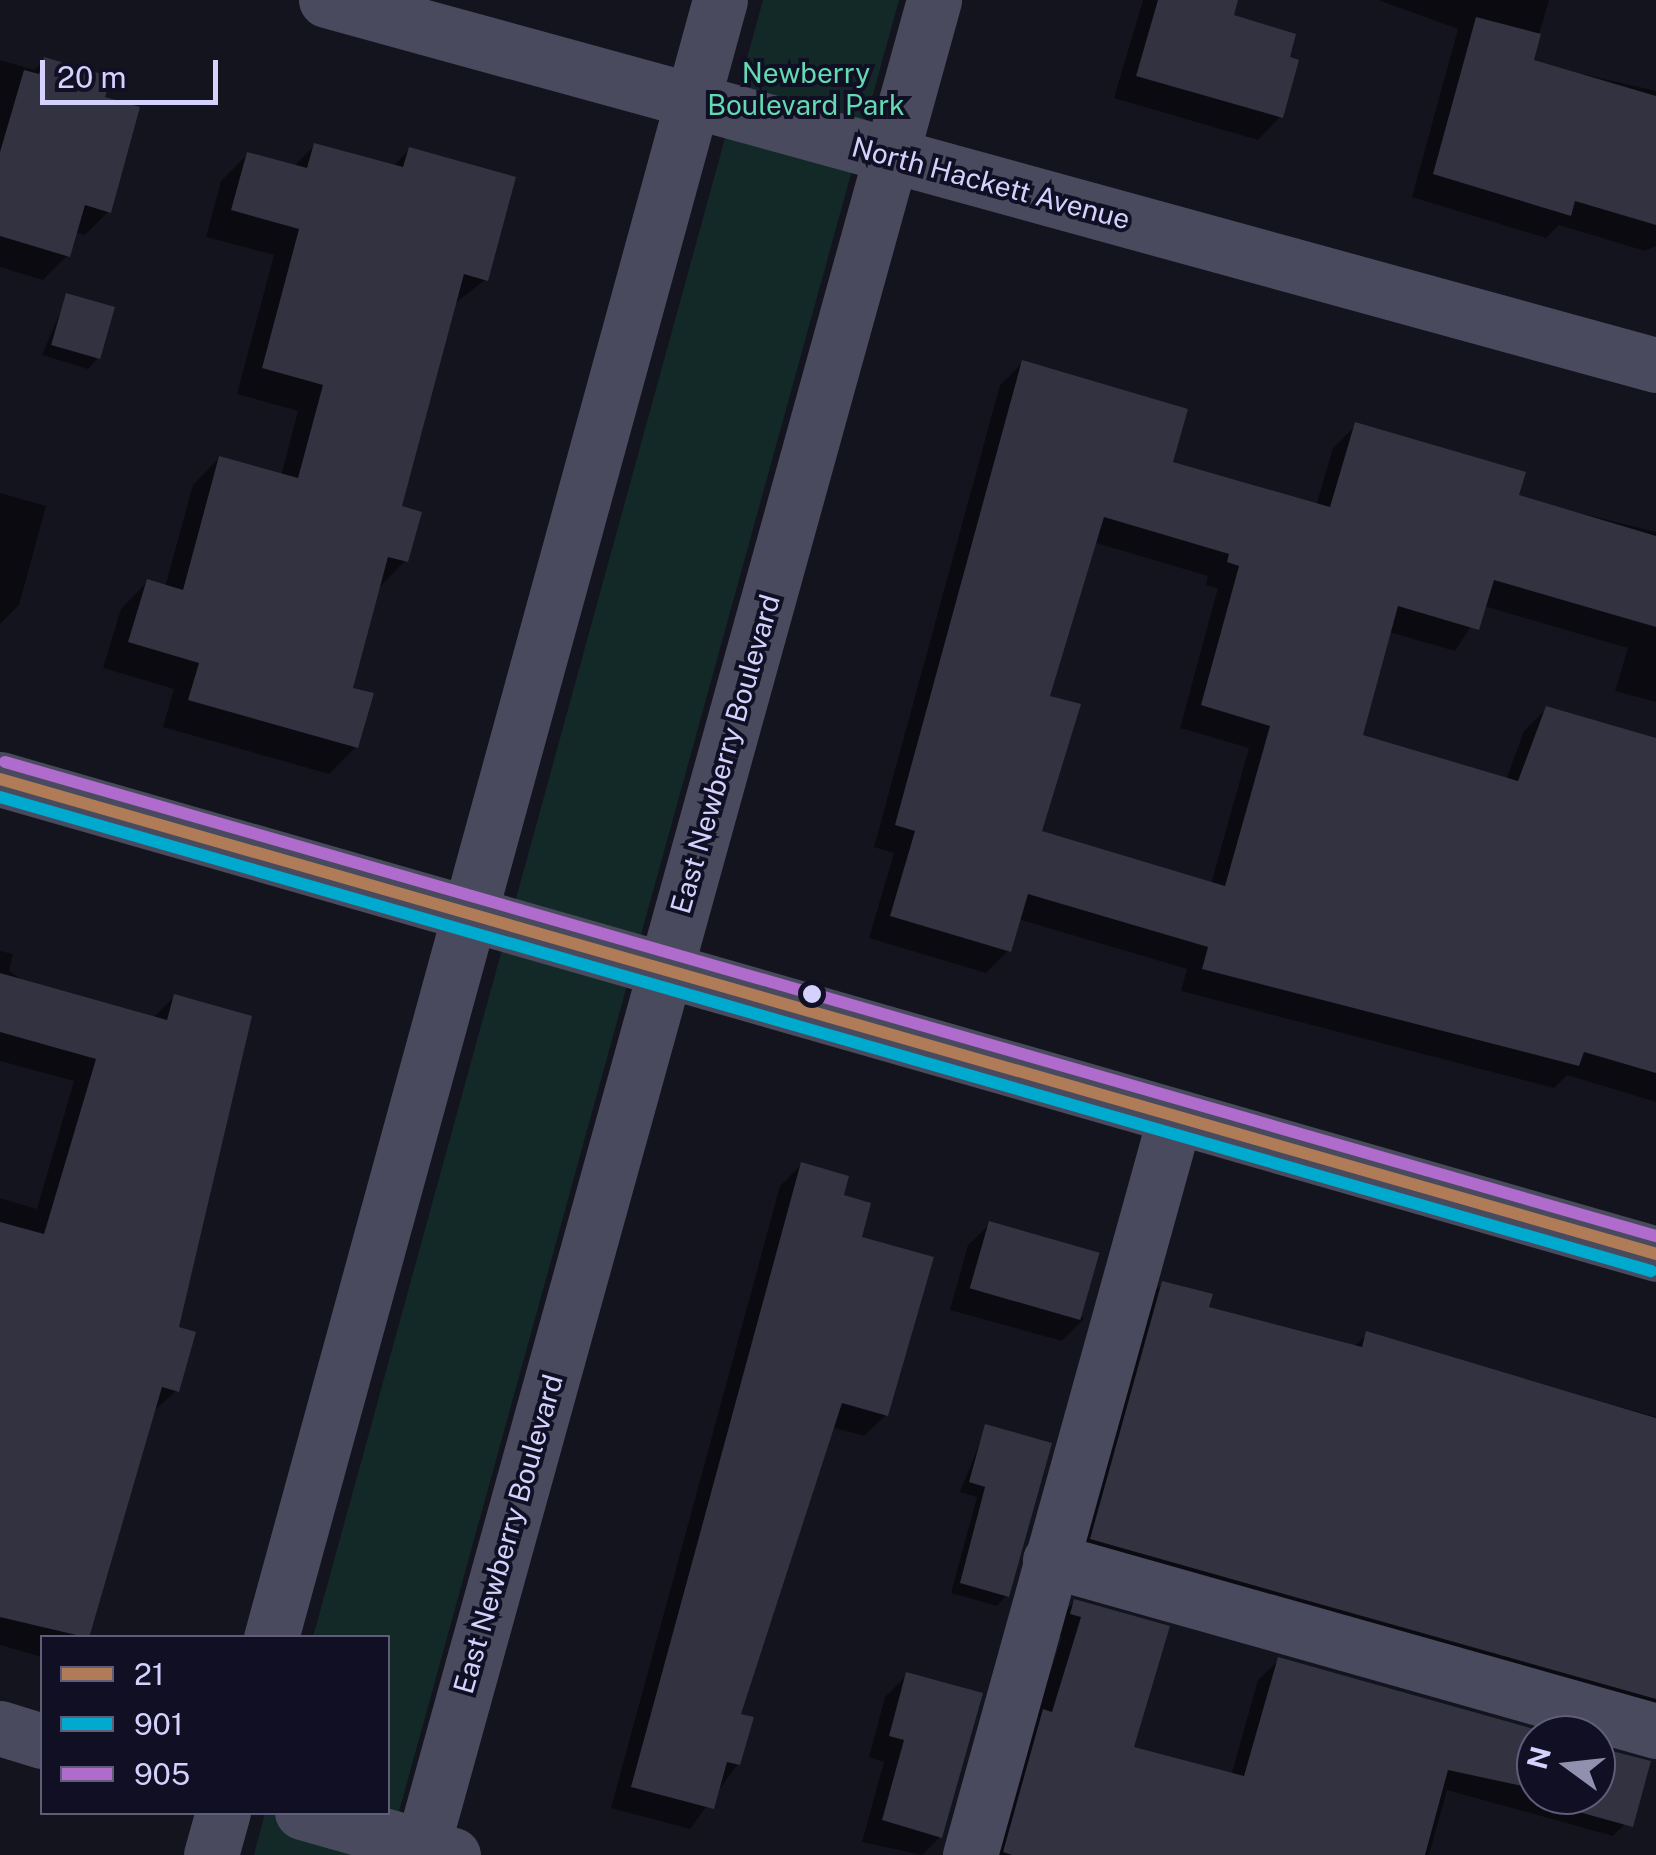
<!DOCTYPE html>
<html>
<head>
<meta charset="utf-8">
<style>
  body { margin:0 }
  #map { position:relative; width:1656px; height:1855px; overflow:hidden; background:#14141e; font-family:"Public Sans",sans-serif }
  div>[style] { position:absolute }
  .green>* { inset:0; background:#122928 }
  .shadow>* { inset:0; background:#0007 }
  .building>* { inset:0; background:#323240; transform-origin:0 0 }
  .minor>* { height:55px; margin:-27.5px; padding:0 27.5px; transform-origin:27.5px; border-radius:27.5px; background:#494a5e }
  .bus-1>* { height:12px; margin:-6px; padding:0 6px; transform-origin:6px; border-radius:6px; background:#b07c57 }
  .bus-2>* { height:12px; margin:-6px; padding:0 6px; transform-origin:6px; border-radius:6px; background:#00a9ce }
  .bus-3>* { height:12px; margin:-6px; padding:0 6px; transform-origin:6px; border-radius:6px; background:#b06ccc }
  .dots>* { width:28px; height:28px; translate:-50% -50%; box-sizing:border-box; border:5px solid #110f23; border-radius:50% }
  span { translate:-50% -50%; white-space:nowrap; text-align:center; line-height:1.15; -webkit-text-stroke:8px #110f23; paint-order:stroke }
  .park-label { font-size:28px; color:#62dab2 }
  .street-label { font-size:28px; color:#d4d2fd }
  .legend { position:absolute; left:40px; top:1635px; width:350px; height:180px; box-sizing:border-box; background:#110f23; border:2px solid #5f5d7a; margin:0; padding:12px 18px; list-style:none; font-size:30px; color:#d4d2fd }
  .legend li { display:flex; align-items:center; gap:20px; height:50px }
  .legend b { width:50px; border:2px solid #5f5d7a }
  .north { position:absolute; left:1516px; top:1715px; width:100px; height:100px; box-sizing:border-box; background:#110f23; border:2px solid #5f5d7a; border-radius:50%; rotate:285deg; font-size:28px; font-weight:700; line-height:40px; text-align:center; color:#d4d2fd }
  .north::after { content:''; display:block; margin:auto; width:35px; height:45px; background:#9190af; clip-path:polygon(50% 0,100% 100%,50% 72%,0 100%) }
  .scale { position:absolute; left:40px; top:60px; width:178px; height:45px; box-sizing:border-box; border:5px solid #d4d2fd; border-top:0; padding-left:12px; font-size:30px; line-height:35px; white-space:nowrap; color:#d4d2fd; -webkit-text-stroke:8px #110f23; paint-order:stroke }
</style>
</head>
<body>
<div id="map">
  <div class="green">
    <div style="clip-path:polygon(763px 0,899px 0,387px 1855px,254px 1855px,265px 1813px,388px 1812px,388px 1638px,313px 1637px)"></div>
  </div>
  <div class="shadow">
    <div style="clip-path:polygon(1143px 0,1235px 0,1230px 17px,1280px 117px,1258px 140px,1114px 98px)"></div>
    <div style="clip-path:polygon(1378px 0,1549px 0,1531px 62px,1656px 91px,1656px 246px,1645px 251px,1559px 225px,1546px 238px,1412px 197px,1458px 29px)"></div>
    <div style="clip-path:polygon(0 60px,34px 70px,44px 60px,102px 99px,109px 211px,85px 235px,74px 232px,67px 256px,43px 280px,0 267px)"></div>
    <div style="clip-path:polygon(314px 146px,392px 167px,409px 150px,486px 279px,454px 304px,399px 508px,405px 561px,379px 588px,350px 689px,356px 747px,329px 774px,163px 727px,174px 689px,103px 668px,121px 609px,147px 582px,165px 587px,193px 485px,219px 458px,281px 476px,298px 411px,237px 394px,274px 255px,206px 237px,221px 181px,248px 154px,293px 167px)"></div>
    <div style="clip-path:polygon(67px 296px,98px 358px,88px 369px,42px 355px)"></div>
    <div style="clip-path:polygon(evenodd,1022px 363px,1170px 463px,1316px 506px,1333px 448px,1356px 425px,1516px 497px,1656px 532px,1656px 702px,1615px 691px,1628px 648px,1484px 606px,1455px 651px,1389px 632px,1360px 737px,1506px 780px,1524px 731px,1547px 708px,1656px 811px,1656px 1102px,1567px 1075px,1554px 1088px,1181px 991px,1187px 969px,1018px 919px,1009px 950px,986px 973px,869px 938px,894px 853px,874px 847px,1000px 385px,1022px 363px,1093px 542px,1208px 576px,1206px 585px,1218px 588px,1180px 728px,1249px 748px,1211px 884px,1039px 833px,1047px 697px,1093px 542px)"></div>
    <div style="clip-path:polygon(0 493px,46px 506px,19px 605px,0 624px)"></div>
    <div style="clip-path:polygon(0 951px,13px 954px,9px 971px,27px 983px,153px 1018px,174px 997px,177px 1390px,152px 1413px,86px 1638px,42px 1638px,42px 1657px,0 1645px,0 1198px,37px 1209px,74px 1081px,0 1061px)"></div>
    <div style="clip-path:polygon(801px 1165px,841px 1196px,886px 1415px,864px 1436px,831px 1427px,738px 1715px,738px 1764px,690px 1829px,611px 1808px,780px 1186px)"></div>
    <div style="clip-path:polygon(990px 1224px,1084px 1319px,1062px 1341px,950px 1310px,968px 1245px)"></div>
    <div style="clip-path:polygon(1163px 1283px,1206px 1308px,1353px 1348px,1367px 1334px,1656px 1417px,1656px 1732px,1068px 1562px,1139px 1307px)"></div>
    <div style="clip-path:polygon(986px 1427px,1007px 1595px,997px 1606px,951px 1593px,977px 1497px,960px 1492px)"></div>
    <div style="clip-path:polygon(1074px 1602px,1167px 1628px,1131px 1749px,1231px 1776px,1258px 1680px,1279px 1660px,1548px 1735px,1536px 1735px,1536px 1795px,1596px 1795px,1596px 1748px,1633px 1816px,1613px 1836px,1447px 1790px,1429px 1855px,990px 1855px,1062px 1637px,1050px 1634px,1054px 1623px)"></div>
    <div style="clip-path:polygon(907px 1675px,940px 1837px,922px 1855px,862px 1842px,884px 1762px,869px 1757px,885px 1697px)"></div>
  </div>
  <div class="building">
    <div style="clip-path:polygon(1158px 0,1238px 0,1234px 15px,1296px 34px,1290px 57px,1299px 60px,1283px 118px,1136px 76px)"></div>
    <div style="clip-path:polygon(1476px 17px,1541px 34px,1534px 60px,1656px 96px,1656px 225px,1575px 201px,1571px 216px,1433px 174px)"></div>
    <div style="clip-path:polygon(44px 57px,112px 77px,105px 97px,140px 107px,111px 213px,85px 205px,70px 257px,0 236px,0 152px,24px 70px,39px 74px)"></div>
    <div style="clip-path:polygon(314px 143px,403px 167px,409px 147px,516px 177px,488px 281px,464px 274px,402px 506px,422px 512px,408px 562px,388px 557px,353px 688px,374px 693px,358px 748px,188px 700px,199px 663px,128px 642px,147px 579px,183px 590px,219px 456px,298px 478px,323px 385px,262px 368px,299px 229px,231px 210px,247px 152px,307px 168px)"></div>
    <div style="left:66px;top:293px;width:51px;height:54px;rotate:16deg"></div>
    <div style="clip-path:polygon(evenodd,1022px 360px,1188px 409px,1173px 462px,1330px 507px,1355px 422px,1526px 472px,1519px 495px,1656px 536px,1656px 627px,1494px 580px,1479px 630px,1398px 606px,1363px 735px,1518px 781px,1546px 706px,1656px 738px,1656px 1073px,1584px 1052px,1579px 1066px,1202px 969px,1208px 947px,1028px 894px,1011px 952px,890px 916px,915px 831px,895px 825px,1022px 360px,1104px 517px,1229px 554px,1227px 562px,1239px 566px,1201px 705px,1270px 726px,1225px 886px,1042px 831px,1081px 704px,1050px 696px,1104px 517px)"></div>
    <div style="clip-path:polygon(0 973px,167px 1020px,174px 994px,252px 1016px,179px 1327px,196px 1332px,179px 1392px,162px 1387px,89px 1638px,0 1617px,0 1222px,44px 1234px,96px 1059px,0 1032px)"></div>
    <div style="clip-path:polygon(801px 1162px,849px 1176px,844px 1195px,871px 1203px,862px 1237px,934px 1257px,888px 1416px,842px 1403px,741px 1714px,754px 1717px,740px 1765px,727px 1762px,714px 1809px,631px 1787px)"></div>
    <div style="left:989px;top:1221px;width:115px;height:70px;rotate:16deg"></div>
    <div style="clip-path:polygon(1162px 1281px,1213px 1294px,1209px 1307px,1362px 1347px,1366px 1331px,1656px 1418px,1656px 1699px,1090px 1539px)"></div>
    <div style="clip-path:polygon(985px 1424px,1052px 1443px,1009px 1597px,960px 1583px,985px 1487px,969px 1482px)"></div>
    <div style="clip-path:polygon(1074px 1599px,1170px 1626px,1134px 1747px,1244px 1776px,1278px 1657px,1555px 1735px,1536px 1735px,1536px 1789px,1448px 1770px,1425px 1855px,1012px 1855px,1003px 1852px,1043px 1709px,1052px 1712px,1081px 1617px,1070px 1614px)"></div>
    <div style="clip-path:polygon(906px 1672px,983px 1693px,942px 1838px,882px 1820px,904px 1740px,889px 1736px)"></div>
    <div style="clip-path:polygon(1596px 1747px,1651px 1761px,1633px 1827px,1579px 1812px,1582px 1802px,1557px 1795px,1596px 1795px)"></div>
  </div>
  <div class="minor">
    <div style="left:326px;top:0;width:1379px;rotate:15.35deg"></div>
    <div style="left:0;top:779px;width:1723px;rotate:16deg"></div>
    <div style="left:1050px;top:1560px;width:630px;rotate:15.76deg"></div>
    <div style="left:271px;top:1638px;width:1698px;rotate:-74.67deg"></div>
    <div style="left:0;top:1728px;width:44px;rotate:17.2deg"></div>
    <div style="left:302px;top:1812px;width:157px;rotate:15.9deg"></div>
    <div style="left:211px;top:1855px;width:45px;rotate:-74.4deg"></div>
    <div style="left:420px;top:1855px;width:1925px;rotate:-74.51deg"></div>
    <div style="left:970px;top:1855px;width:766px;rotate:-74.48deg"></div>
  </div>
  <div class="bus-1">
    <div style="left:0;top:779px;width:1723px;rotate:16deg"></div>
  </div>
  <div class="bus-2">
    <div style="left:0;top:797px;width:1718px;rotate:16.02deg"></div>
  </div>
  <div class="bus-3">
    <div style="left:5px;top:762px;width:1718px;rotate:16.02deg"></div>
  </div>
  <div class="dots">
    <div style="left:812px;top:994px;background:#d4d2fd"></div>
  </div>
  <div class="park-label">
    <span style="left:806px;top:89px">Newberry<br>Boulevard Park</span>
  </div>
  <div class="street-label">
    <span style="left:991px;top:183px;rotate:15deg">North Hackett Avenue</span>
    <span style="left:725px;top:754px;rotate:-74deg">East Newberry Boulevard</span>
    <span style="left:508px;top:1534px;rotate:-74deg">East Newberry Boulevard</span>
  </div>
  <ul class="legend">
  <li><b style="height:12px;background:#b07c57"></b>21</li>
  <li><b style="height:12px;background:#00a9ce"></b>901</li>
  <li><b style="height:12px;background:#b06ccc"></b>905</li>
  </ul>
  <div class="north">N</div>
  <div class="scale">20 m</div>
</div>
</body>
</html>
